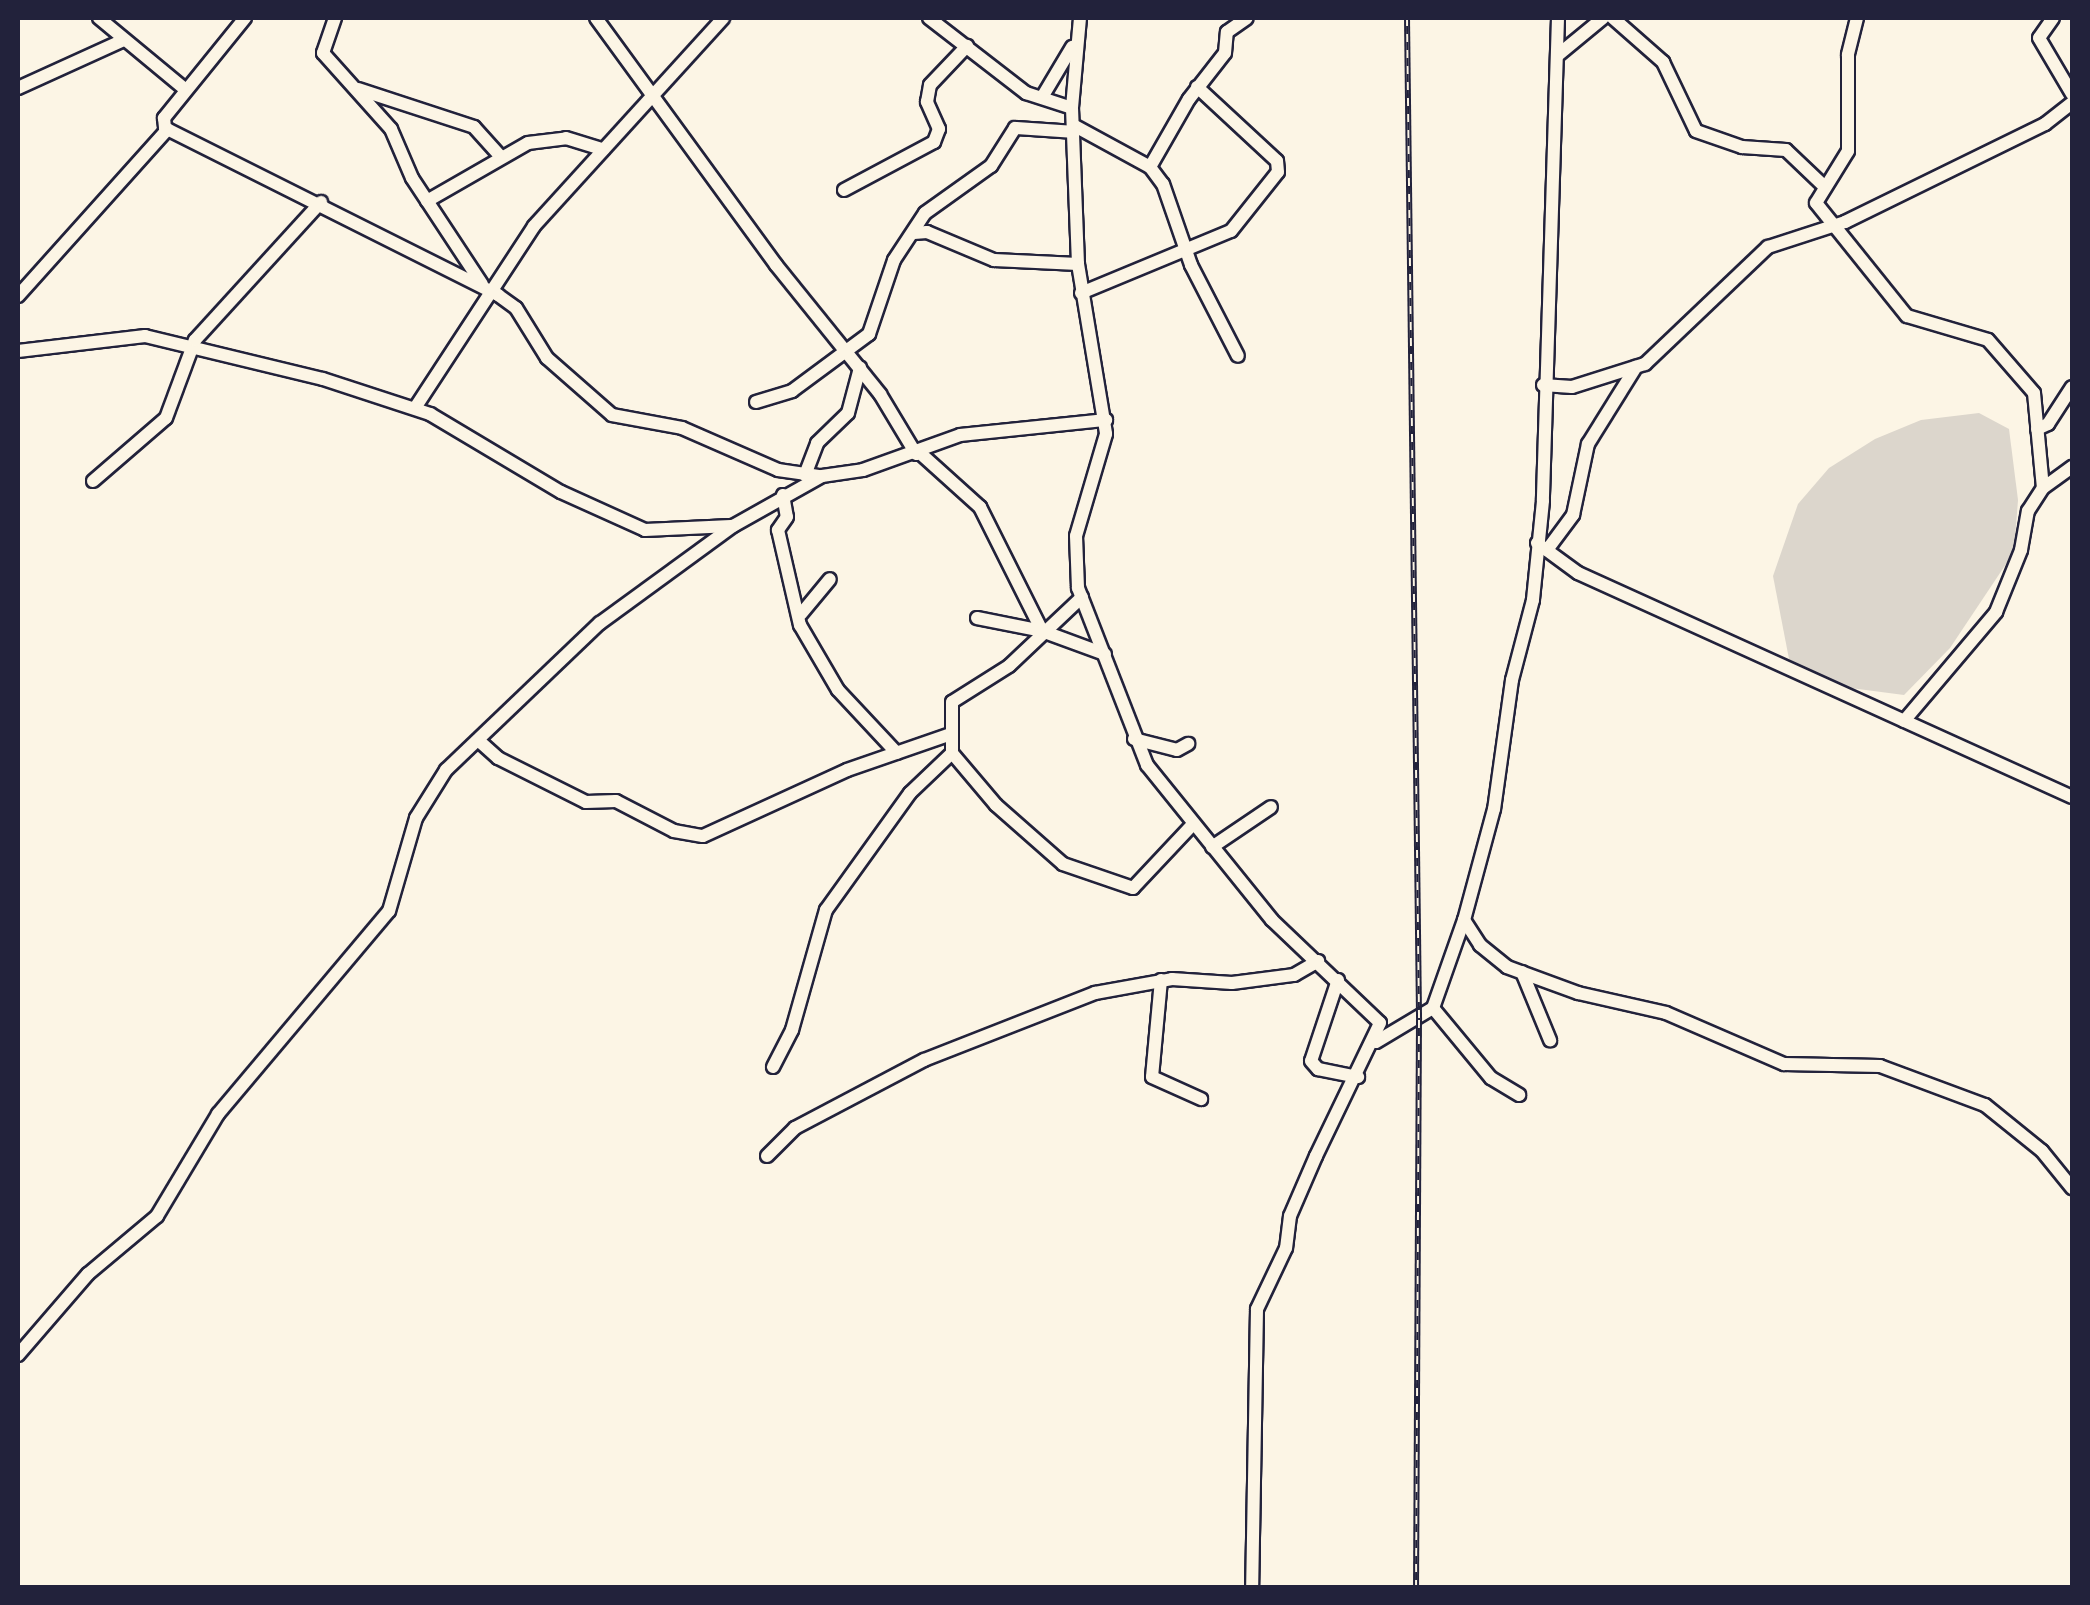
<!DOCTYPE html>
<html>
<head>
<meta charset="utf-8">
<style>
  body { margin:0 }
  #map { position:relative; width:2090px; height:1605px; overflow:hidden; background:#fcf5e5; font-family:"Patrick Hand",sans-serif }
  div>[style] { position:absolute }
  .green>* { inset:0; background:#dcd6cc }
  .roads { filter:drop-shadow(2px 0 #22223b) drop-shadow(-2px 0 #22223b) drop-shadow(0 2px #22223b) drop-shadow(0 -2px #22223b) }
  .minor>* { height:12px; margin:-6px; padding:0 6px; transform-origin:6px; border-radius:6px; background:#fcf5e5 }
  .rail>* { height:6px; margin-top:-3px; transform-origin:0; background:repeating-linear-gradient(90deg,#fcf5e5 0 8px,#22223b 0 16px); box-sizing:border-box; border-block:2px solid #22223b }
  span { translate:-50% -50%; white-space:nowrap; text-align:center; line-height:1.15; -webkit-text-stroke:9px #fcf5e5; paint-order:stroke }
  .frame { position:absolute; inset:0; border:20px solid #22223b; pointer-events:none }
</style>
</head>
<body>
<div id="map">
  <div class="green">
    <div style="clip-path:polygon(1979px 413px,2009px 429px,2018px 500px,2014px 552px,1950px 648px,1904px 695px,1843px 687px,1789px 659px,1773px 576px,1798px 504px,1829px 468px,1875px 439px,1921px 420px)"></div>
  </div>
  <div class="roads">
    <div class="minor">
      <div style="left:99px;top:18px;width:113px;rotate:39.6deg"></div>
      <div style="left:245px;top:18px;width:129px;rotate:129deg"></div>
      <div style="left:164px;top:118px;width:10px;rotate:84deg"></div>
      <div style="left:165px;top:128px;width:373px;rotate:26.6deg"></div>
      <div style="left:498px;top:295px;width:22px;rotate:36deg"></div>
      <div style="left:516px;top:308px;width:59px;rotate:58.2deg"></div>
      <div style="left:547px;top:358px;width:86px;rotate:41.2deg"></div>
      <div style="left:612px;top:415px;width:71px;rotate:10.5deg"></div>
      <div style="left:682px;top:428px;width:105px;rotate:23.6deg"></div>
      <div style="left:778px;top:470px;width:41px;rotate:8.3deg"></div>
      <div style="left:335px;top:18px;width:37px;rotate:109deg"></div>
      <div style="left:323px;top:53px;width:102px;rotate:48.2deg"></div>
      <div style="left:391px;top:129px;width:53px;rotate:66.8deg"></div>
      <div style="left:412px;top:178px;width:127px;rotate:56.6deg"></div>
      <div style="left:596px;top:18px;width:306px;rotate:53.9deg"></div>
      <div style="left:776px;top:265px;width:166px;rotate:51.1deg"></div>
      <div style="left:880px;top:394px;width:70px;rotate:59deg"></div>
      <div style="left:929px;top:18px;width:123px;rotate:37.7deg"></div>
      <div style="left:1026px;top:93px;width:48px;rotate:18.1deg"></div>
      <div style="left:1080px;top:18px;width:90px;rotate:95.1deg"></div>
      <div style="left:1072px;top:108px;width:156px;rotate:87.8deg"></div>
      <div style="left:1078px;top:264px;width:172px;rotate:80.6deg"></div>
      <div style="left:1106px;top:434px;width:106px;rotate:106.4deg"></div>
      <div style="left:1076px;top:536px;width:52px;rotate:87.8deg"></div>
      <div style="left:1078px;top:588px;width:190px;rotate:68.7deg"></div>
      <div style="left:1147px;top:765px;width:199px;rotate:51.1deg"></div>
      <div style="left:1272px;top:920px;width:149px;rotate:43.6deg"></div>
      <div style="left:1380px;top:1023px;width:148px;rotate:115.7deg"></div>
      <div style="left:1316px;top:1156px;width:65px;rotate:113.4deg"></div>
      <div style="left:1290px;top:1216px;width:32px;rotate:97deg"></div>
      <div style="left:1286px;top:1248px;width:68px;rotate:115.4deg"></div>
      <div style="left:1257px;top:1309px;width:279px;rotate:91deg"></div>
      <div style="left:1558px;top:18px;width:483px;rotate:91.8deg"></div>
      <div style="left:1543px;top:501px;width:100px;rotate:95.8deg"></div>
      <div style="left:1533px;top:600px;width:83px;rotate:104.7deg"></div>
      <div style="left:1512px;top:680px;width:130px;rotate:97.9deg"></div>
      <div style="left:1494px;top:809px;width:115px;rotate:105.1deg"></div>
      <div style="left:1464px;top:920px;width:30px;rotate:57deg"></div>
      <div style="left:1480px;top:945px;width:35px;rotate:39deg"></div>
      <div style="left:1507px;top:967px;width:76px;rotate:20.1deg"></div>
      <div style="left:1578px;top:993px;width:90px;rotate:12.8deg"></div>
      <div style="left:1666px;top:1013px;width:129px;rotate:23.4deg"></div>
      <div style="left:1784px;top:1064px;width:96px;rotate:1.2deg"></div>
      <div style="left:1880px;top:1066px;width:112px;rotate:20.4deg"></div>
      <div style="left:1985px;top:1105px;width:73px;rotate:38.9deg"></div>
      <div style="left:2042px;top:1151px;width:48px;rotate:51deg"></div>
      <div style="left:1613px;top:18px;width:67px;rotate:41.3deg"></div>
      <div style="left:1663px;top:62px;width:76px;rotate:64.4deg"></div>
      <div style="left:1696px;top:131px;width:49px;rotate:19.2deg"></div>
      <div style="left:1742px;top:147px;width:44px;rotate:3.9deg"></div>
      <div style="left:1786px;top:150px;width:52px;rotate:43.5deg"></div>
      <div style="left:1857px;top:18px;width:38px;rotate:104deg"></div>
      <div style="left:1848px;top:55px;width:96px;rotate:90deg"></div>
      <div style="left:1848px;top:151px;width:61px;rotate:121.6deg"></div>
      <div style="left:1816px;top:203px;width:145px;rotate:51.2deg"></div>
      <div style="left:1907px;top:316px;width:84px;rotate:16.5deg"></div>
      <div style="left:1988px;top:340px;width:70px;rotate:49deg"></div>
      <div style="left:2034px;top:393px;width:95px;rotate:84.6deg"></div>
      <div style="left:2053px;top:18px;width:24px;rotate:125deg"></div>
      <div style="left:2039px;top:38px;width:65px;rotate:59.5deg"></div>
      <div style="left:1558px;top:55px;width:58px;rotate:-39.4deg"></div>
      <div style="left:18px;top:88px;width:116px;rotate:-24.4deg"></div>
      <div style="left:358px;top:89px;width:122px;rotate:18.1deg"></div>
      <div style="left:474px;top:127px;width:39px;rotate:48deg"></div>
      <div style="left:1044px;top:94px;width:55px;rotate:-59.2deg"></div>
      <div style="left:1073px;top:125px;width:88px;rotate:28.6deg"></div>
      <div style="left:1150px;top:167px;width:21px;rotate:53deg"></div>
      <div style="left:1163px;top:184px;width:86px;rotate:70.9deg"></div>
      <div style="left:1191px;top:265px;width:102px;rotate:62.7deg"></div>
      <div style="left:1150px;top:167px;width:78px;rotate:-60.2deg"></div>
      <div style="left:1189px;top:99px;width:58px;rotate:-52deg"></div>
      <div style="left:1225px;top:53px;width:21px;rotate:-85deg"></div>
      <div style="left:1227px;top:32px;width:24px;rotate:-35deg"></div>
      <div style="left:844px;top:190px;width:102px;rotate:-28.1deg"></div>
      <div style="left:934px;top:142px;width:14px;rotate:-69deg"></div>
      <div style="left:939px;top:129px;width:30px;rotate:-114deg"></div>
      <div style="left:927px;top:102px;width:17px;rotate:-80deg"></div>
      <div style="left:930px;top:85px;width:54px;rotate:-46.5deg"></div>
      <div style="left:427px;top:201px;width:116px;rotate:-29.9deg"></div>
      <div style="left:528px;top:143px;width:38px;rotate:-7deg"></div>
      <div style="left:566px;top:138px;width:39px;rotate:17deg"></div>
      <div style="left:914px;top:233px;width:13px;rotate:-4deg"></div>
      <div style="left:927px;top:232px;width:73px;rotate:22.7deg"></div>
      <div style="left:994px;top:260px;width:84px;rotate:2.7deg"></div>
      <div style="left:1081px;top:293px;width:162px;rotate:-22.5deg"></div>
      <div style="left:1231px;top:231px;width:75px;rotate:-51.5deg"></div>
      <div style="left:1278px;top:172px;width:11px;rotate:-95deg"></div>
      <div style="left:1277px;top:161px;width:109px;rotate:-137.2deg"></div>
      <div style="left:18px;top:296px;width:224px;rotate:-48.1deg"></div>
      <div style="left:18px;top:351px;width:128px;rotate:-6.7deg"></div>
      <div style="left:145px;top:336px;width:183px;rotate:13.6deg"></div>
      <div style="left:323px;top:379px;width:113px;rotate:18.1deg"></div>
      <div style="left:430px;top:414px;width:152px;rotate:30.8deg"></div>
      <div style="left:561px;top:492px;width:92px;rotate:24.3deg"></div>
      <div style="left:645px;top:530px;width:86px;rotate:-2.7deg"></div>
      <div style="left:1543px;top:385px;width:29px;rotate:4deg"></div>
      <div style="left:1572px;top:387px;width:77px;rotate:-17.5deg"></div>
      <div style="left:1645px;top:364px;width:170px;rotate:-43.6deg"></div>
      <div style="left:1768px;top:247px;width:81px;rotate:-18deg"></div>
      <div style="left:1845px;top:222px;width:223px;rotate:-26.1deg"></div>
      <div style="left:2045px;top:124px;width:34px;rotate:-38deg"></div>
      <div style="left:756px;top:402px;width:38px;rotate:-17deg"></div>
      <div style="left:792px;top:391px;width:96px;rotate:-36.5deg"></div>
      <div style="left:869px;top:334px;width:78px;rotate:-71.3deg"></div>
      <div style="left:894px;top:260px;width:56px;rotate:-56.6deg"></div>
      <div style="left:925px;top:213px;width:81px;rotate:-35.5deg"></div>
      <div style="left:991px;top:166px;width:45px;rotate:-57.7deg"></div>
      <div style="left:1015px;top:128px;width:58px;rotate:3.9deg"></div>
      <div style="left:415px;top:408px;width:217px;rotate:-56.8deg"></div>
      <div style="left:534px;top:226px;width:281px;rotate:-47.7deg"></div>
      <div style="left:2037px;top:429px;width:12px;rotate:-24deg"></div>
      <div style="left:2048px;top:424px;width:44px;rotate:-57deg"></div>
      <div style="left:920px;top:453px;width:81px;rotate:42deg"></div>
      <div style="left:980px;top:507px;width:139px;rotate:63.4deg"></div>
      <div style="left:1042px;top:631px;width:67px;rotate:20.1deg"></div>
      <div style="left:805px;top:475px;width:34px;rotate:-69deg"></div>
      <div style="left:817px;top:443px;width:43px;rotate:-44.1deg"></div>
      <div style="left:848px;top:413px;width:47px;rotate:-75.1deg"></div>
      <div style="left:93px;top:481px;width:96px;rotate:-40.8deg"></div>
      <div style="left:166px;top:418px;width:83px;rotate:-69.6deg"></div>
      <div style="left:195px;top:340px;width:187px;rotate:-47.6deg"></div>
      <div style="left:783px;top:495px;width:22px;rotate:80deg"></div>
      <div style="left:787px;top:517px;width:16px;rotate:125deg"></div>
      <div style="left:778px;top:530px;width:98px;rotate:77deg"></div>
      <div style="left:800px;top:625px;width:75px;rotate:59.7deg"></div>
      <div style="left:838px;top:690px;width:86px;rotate:46.9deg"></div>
      <div style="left:1537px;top:543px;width:51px;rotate:36.2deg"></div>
      <div style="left:1578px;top:573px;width:542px;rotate:24.39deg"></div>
      <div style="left:1547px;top:550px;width:44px;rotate:-53.4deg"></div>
      <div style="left:1573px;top:515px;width:73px;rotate:-78.1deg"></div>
      <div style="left:1588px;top:444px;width:91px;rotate:-58.1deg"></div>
      <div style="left:1082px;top:597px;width:100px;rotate:136.6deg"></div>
      <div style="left:1009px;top:666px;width:67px;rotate:147.7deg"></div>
      <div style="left:952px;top:702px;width:51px;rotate:90deg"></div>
      <div style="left:952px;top:753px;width:68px;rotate:49.8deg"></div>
      <div style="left:996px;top:805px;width:89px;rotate:41.4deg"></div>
      <div style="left:1063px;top:864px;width:74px;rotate:18.9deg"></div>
      <div style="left:1133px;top:888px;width:88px;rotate:-46.8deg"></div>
      <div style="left:801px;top:614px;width:45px;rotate:-50.4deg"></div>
      <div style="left:977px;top:618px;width:66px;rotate:11.3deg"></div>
      <div style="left:1904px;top:721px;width:143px;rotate:-49.8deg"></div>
      <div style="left:1996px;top:612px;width:67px;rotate:-68deg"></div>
      <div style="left:2021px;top:550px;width:40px;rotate:-80deg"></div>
      <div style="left:2028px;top:511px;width:27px;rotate:-57deg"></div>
      <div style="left:2043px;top:488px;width:36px;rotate:-36deg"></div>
      <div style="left:1134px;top:739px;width:44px;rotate:14.3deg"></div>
      <div style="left:1177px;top:750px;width:13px;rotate:-29deg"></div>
      <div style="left:478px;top:740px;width:27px;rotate:42deg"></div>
      <div style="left:498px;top:758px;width:98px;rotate:26.6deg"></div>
      <div style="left:586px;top:802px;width:30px;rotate:-2deg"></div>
      <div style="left:616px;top:801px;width:65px;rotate:27.3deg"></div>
      <div style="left:674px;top:831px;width:29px;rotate:10deg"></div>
      <div style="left:703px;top:836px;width:158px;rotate:-24.6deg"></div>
      <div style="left:847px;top:770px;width:107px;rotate:-19.1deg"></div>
      <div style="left:1212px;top:847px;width:71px;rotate:-34.1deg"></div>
      <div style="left:1522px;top:972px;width:74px;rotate:67.6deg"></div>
      <div style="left:1161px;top:980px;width:97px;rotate:95.3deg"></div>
      <div style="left:1152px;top:1077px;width:54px;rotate:24.2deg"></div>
      <div style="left:1338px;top:980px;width:85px;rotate:108.4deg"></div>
      <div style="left:1311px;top:1061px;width:11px;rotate:49deg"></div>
      <div style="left:1318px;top:1069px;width:41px;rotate:11.3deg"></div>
      <div style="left:1433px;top:1008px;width:91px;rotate:50.4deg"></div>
      <div style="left:1491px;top:1078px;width:33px;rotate:31deg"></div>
      <div style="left:1376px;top:1042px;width:66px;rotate:-30.8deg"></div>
      <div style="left:1433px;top:1008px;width:93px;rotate:-70.6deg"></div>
      <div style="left:773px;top:1067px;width:42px;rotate:-62.8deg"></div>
      <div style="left:792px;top:1030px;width:125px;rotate:-74.2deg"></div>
      <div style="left:826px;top:910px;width:144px;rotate:-54.3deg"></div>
      <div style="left:910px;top:793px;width:58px;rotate:-43.6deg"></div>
      <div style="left:767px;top:1156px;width:40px;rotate:-45deg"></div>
      <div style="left:795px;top:1128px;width:146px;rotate:-27.8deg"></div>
      <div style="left:924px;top:1060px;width:184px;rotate:-21.4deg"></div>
      <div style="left:1095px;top:993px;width:78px;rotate:-10.3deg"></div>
      <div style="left:1172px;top:979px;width:60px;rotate:3.8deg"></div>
      <div style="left:1232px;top:983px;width:63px;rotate:-7.4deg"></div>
      <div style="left:1294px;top:975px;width:28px;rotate:-30deg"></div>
      <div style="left:18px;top:1355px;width:107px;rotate:-49.2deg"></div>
      <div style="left:88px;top:1274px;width:90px;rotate:-40deg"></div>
      <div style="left:157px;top:1216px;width:119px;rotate:-59.1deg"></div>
      <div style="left:218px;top:1114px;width:265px;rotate:-49.9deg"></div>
      <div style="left:389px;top:911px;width:97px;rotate:-73.8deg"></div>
      <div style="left:416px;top:818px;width:57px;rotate:-58deg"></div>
      <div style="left:446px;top:770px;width:213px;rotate:-43.7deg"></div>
      <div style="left:600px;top:623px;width:165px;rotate:-36.1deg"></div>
      <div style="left:733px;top:526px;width:102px;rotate:-29.3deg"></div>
      <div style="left:822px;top:476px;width:41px;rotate:-8.3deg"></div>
      <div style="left:863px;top:470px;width:103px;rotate:-19.8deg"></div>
      <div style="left:960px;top:435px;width:147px;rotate:-5.9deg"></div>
    </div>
  </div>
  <div class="rail">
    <div style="left:1407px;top:18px;width:1002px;rotate:89.31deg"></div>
    <div style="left:1419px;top:1020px;width:568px;rotate:90.3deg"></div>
  </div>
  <div class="frame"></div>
</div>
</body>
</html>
